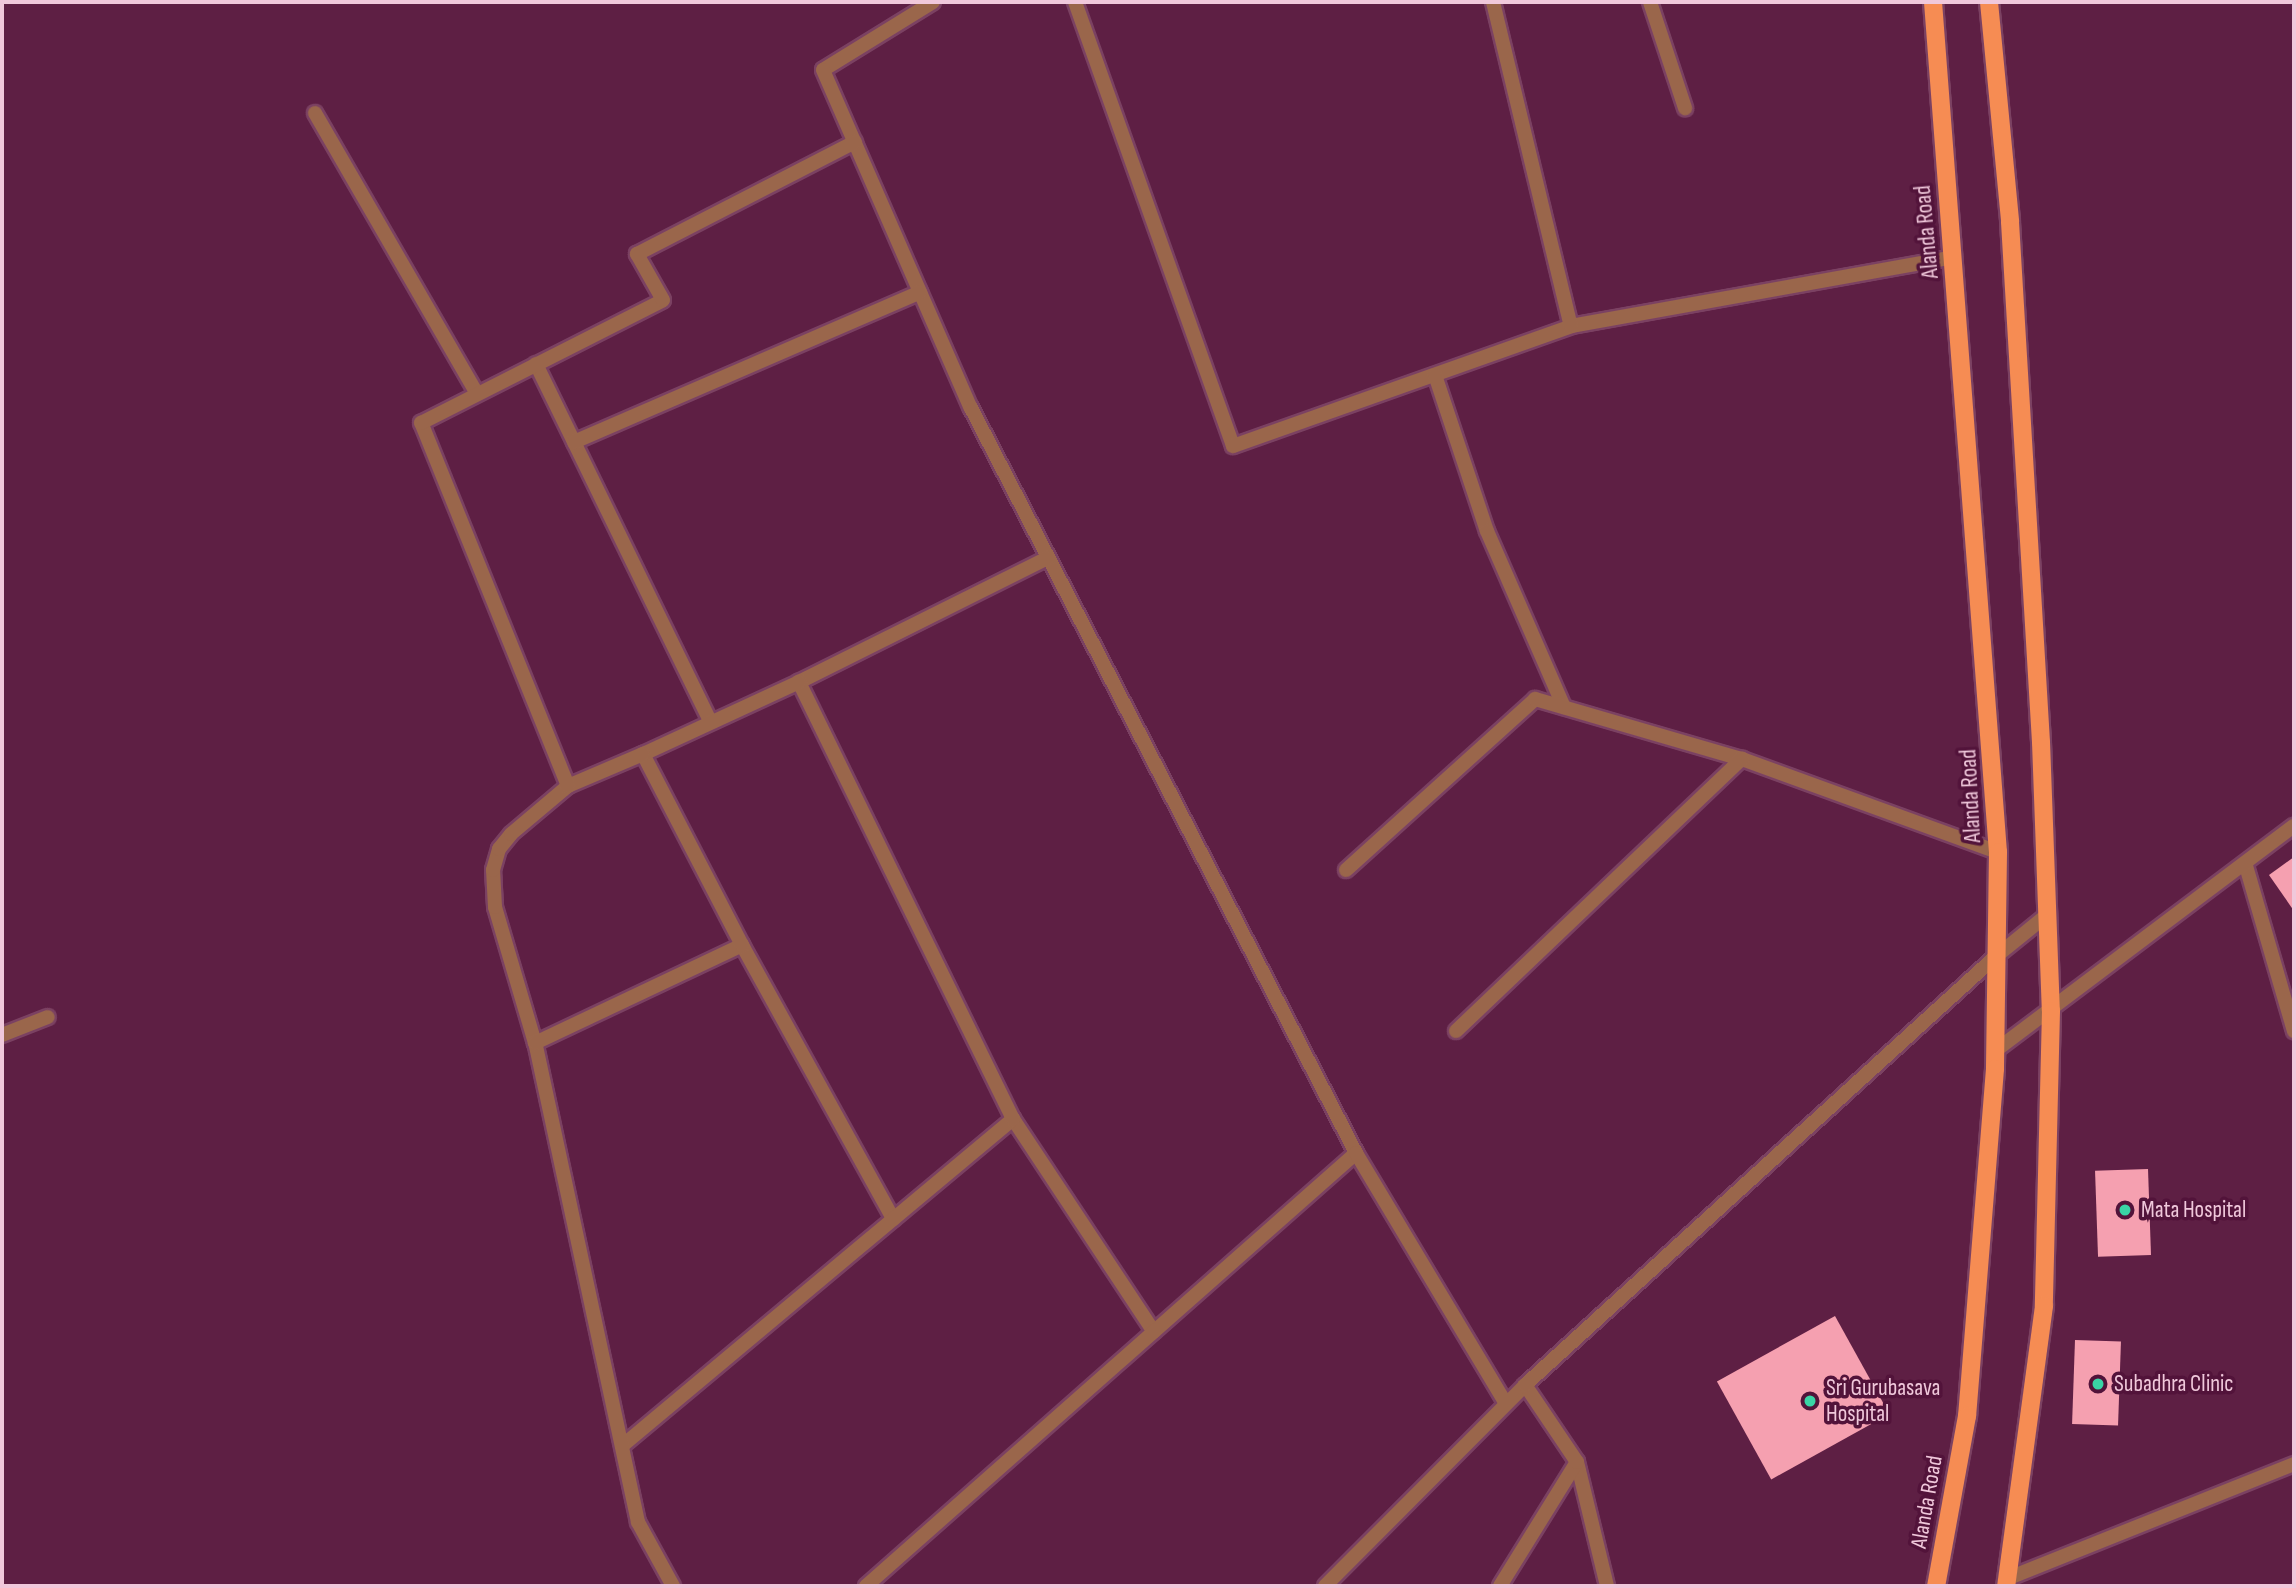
<!DOCTYPE html>
<html>
<head>
<meta charset="utf-8">
<style>
  body { margin:0 }
  #map { position:relative; width:2296px; height:1588px; overflow:hidden; background:#5e1f44; font-family:"Sofia Sans Condensed",sans-serif }
  div>[style] { position:absolute }
  .building>* { inset:0; background:#f5a0b0; transform-origin:0 0 }
  .roads { filter:drop-shadow(2px 0 #7b4162) drop-shadow(-2px 0 #7b4162) drop-shadow(0 2px #7b4162) drop-shadow(0 -2px #7b4162) }
  .street>* { height:14px; margin:-7px; padding:0 7px; transform-origin:7px; border-radius:7px; background:#9a664b }
  .primary>* { height:18px; margin:-9px; padding:0 9px; transform-origin:9px; border-radius:9px; background:#f68c53 }
  .dots>* { width:19px; height:19px; translate:-50% -50%; box-sizing:border-box; border:4px solid #52133a; border-radius:50% }
  span { translate:-50% -50%; white-space:nowrap; text-align:center; line-height:1.15; -webkit-text-stroke:7px #52133a; paint-order:stroke }
  .street-label { font-size:23px; color:#f0c8db }
  .poi-label { font-size:23px; color:#f0c8db }
  .left { translate:0 -50%; text-align:left }
  .frame { position:absolute; inset:0; border:4px solid #f0c8db; pointer-events:none }
</style>
</head>
<body>
<div id="map">
  <div class="building">
    <div style="clip-path:polygon(2294px 857px,2294px 911px,2269px 875px)"></div>
    <div style="left:2148px;top:1169px;width:86px;height:53px;rotate:88deg"></div>
    <div style="left:1835px;top:1316px;width:112px;height:135px;rotate:61deg"></div>
    <div style="left:2075px;top:1340px;width:46px;height:84px;rotate:2deg"></div>
  </div>
  <div class="roads">
    <div class="street">
      <div style="left:933px;top:2px;width:129px;rotate:148.3deg"></div>
      <div style="left:823px;top:70px;width:369px;rotate:66.4deg"></div>
      <div style="left:971px;top:408px;width:839px;rotate:62.67deg"></div>
      <div style="left:1075px;top:2px;width:471px;rotate:70.4deg"></div>
      <div style="left:1233px;top:446px;width:359px;rotate:-19.5deg"></div>
      <div style="left:1571px;top:326px;width:389px;rotate:-10.2deg"></div>
      <div style="left:1493px;top:2px;width:333px;rotate:76.5deg"></div>
      <div style="left:1650px;top:2px;width:112px;rotate:71.7deg"></div>
      <div style="left:315px;top:113px;width:324px;rotate:60deg"></div>
      <div style="left:536px;top:364px;width:396px;rotate:64deg"></div>
      <div style="left:1435px;top:375px;width:164px;rotate:71.6deg"></div>
      <div style="left:1487px;top:531px;width:192px;rotate:66.4deg"></div>
      <div style="left:574px;top:442px;width:377px;rotate:-23.4deg"></div>
      <div style="left:799px;top:682px;width:278px;rotate:-26.5deg"></div>
      <div style="left:2246px;top:866px;width:172px;rotate:73.8deg"></div>
      <div style="left:1346px;top:870px;width:255px;rotate:-42.1deg"></div>
      <div style="left:1535px;top:699px;width:216px;rotate:16.2deg"></div>
      <div style="left:1742px;top:759px;width:272px;rotate:20deg"></div>
      <div style="left:742px;top:945px;width:313px;rotate:61.1deg"></div>
      <div style="left:1456px;top:1031px;width:395px;rotate:-43.6deg"></div>
      <div style="left:2px;top:1035px;width:49px;rotate:-21.4deg"></div>
      <div style="left:535px;top:1043px;width:142px;rotate:-106.4deg"></div>
      <div style="left:495px;top:907px;width:37px;rotate:-93deg"></div>
      <div style="left:493px;top:870px;width:22px;rotate:-74deg"></div>
      <div style="left:499px;top:849px;width:19px;rotate:-51deg"></div>
      <div style="left:511px;top:834px;width:75px;rotate:-40.1deg"></div>
      <div style="left:1995px;top:1051px;width:374px;rotate:-37deg"></div>
      <div style="left:1013px;top:1119px;width:255px;rotate:56.5deg"></div>
      <div style="left:622px;top:1446px;width:510px;rotate:-39.91deg"></div>
      <div style="left:1013px;top:1119px;width:487px;rotate:-116.1deg"></div>
      <div style="left:799px;top:682px;width:172px;rotate:155.2deg"></div>
      <div style="left:1577px;top:1462px;width:128px;rotate:76.4deg"></div>
      <div style="left:2009px;top:1578px;width:307px;rotate:-21.8deg"></div>
      <div style="left:673px;top:1586px;width:73px;rotate:-118.7deg"></div>
      <div style="left:638px;top:1522px;width:490px;rotate:-102.1deg"></div>
      <div style="left:535px;top:1043px;width:229px;rotate:-25.3deg"></div>
      <div style="left:742px;top:945px;width:215px;rotate:-117.4deg"></div>
      <div style="left:643px;top:754px;width:82px;rotate:156.9deg"></div>
      <div style="left:568px;top:786px;width:392px;rotate:-112deg"></div>
      <div style="left:421px;top:423px;width:271px;rotate:-26.9deg"></div>
      <div style="left:663px;top:300px;width:53px;rotate:-119.5deg"></div>
      <div style="left:637px;top:254px;width:245px;rotate:-27.2deg"></div>
      <div style="left:866px;top:1586px;width:654px;rotate:-41.47deg"></div>
      <div style="left:1356px;top:1153px;width:292px;rotate:59.1deg"></div>
      <div style="left:1325px;top:1586px;width:284px;rotate:-45.1deg"></div>
      <div style="left:1500px;top:1586px;width:146px;rotate:-58.2deg"></div>
      <div style="left:1577px;top:1462px;width:93px;rotate:-124deg"></div>
      <div style="left:1525px;top:1385px;width:634px;rotate:-42.32deg"></div>
      <div style="left:1994px;top:958px;width:68px;rotate:-39.1deg"></div>
    </div>
    <div class="primary">
      <div style="left:1933px;top:2px;width:852px;rotate:85.63deg"></div>
      <div style="left:1998px;top:852px;width:217px;rotate:90.8deg"></div>
      <div style="left:1995px;top:1069px;width:348px;rotate:94.6deg"></div>
      <div style="left:1967px;top:1416px;width:173px;rotate:100.3deg"></div>
      <div style="left:1989px;top:2px;width:221px;rotate:84.5deg"></div>
      <div style="left:2010px;top:222px;width:521px;rotate:86.59deg"></div>
      <div style="left:2041px;top:742px;width:269px;rotate:87.9deg"></div>
      <div style="left:2051px;top:1011px;width:295px;rotate:91.4deg"></div>
      <div style="left:2044px;top:1306px;width:283px;rotate:97.7deg"></div>
    </div>
  </div>
  <div class="dots">
    <div style="left:2125px;top:1210px;background:#3ad4a5"></div>
    <div style="left:2098px;top:1384px;background:#3ad4a5"></div>
    <div style="left:1810px;top:1401px;background:#3ad4a5"></div>
  </div>
  <div class="street-label">
    <span style="left:1927px;top:232px;rotate:-95deg">Alanda Road</span>
    <span style="left:1971px;top:796px;rotate:-93deg">Alanda Road</span>
    <span style="left:1927px;top:1502px;rotate:-80deg">Alanda Road</span>
  </div>
  <div class="poi-label">
    <span class="left" style="left:2141px;top:1210px">Mata Hospital</span>
    <span class="left" style="left:2114px;top:1384px">Subadhra Clinic</span>
    <span class="left" style="left:1826px;top:1401px">Sri Gurubasava<br>Hospital</span>
  </div>
  <div class="frame"></div>
</div>
</body>
</html>
